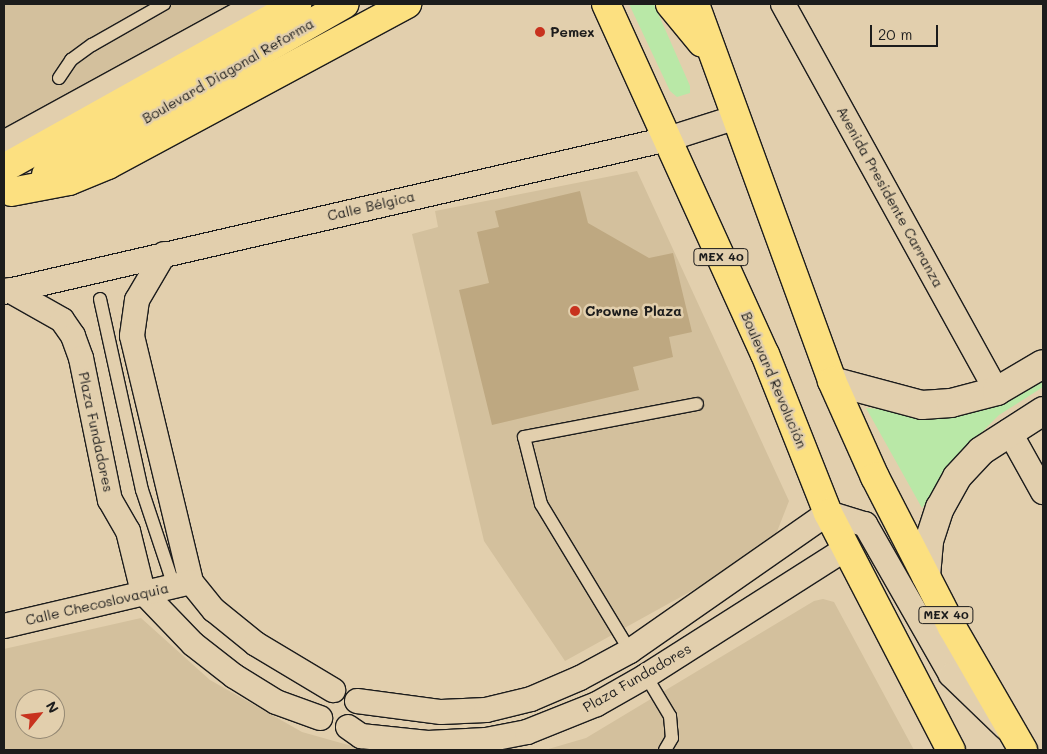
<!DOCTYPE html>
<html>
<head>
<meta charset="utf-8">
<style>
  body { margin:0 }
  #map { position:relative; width:1047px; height:754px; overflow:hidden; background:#e2cfad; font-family:Mali,sans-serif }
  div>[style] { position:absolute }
  .built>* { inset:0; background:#d3c09d }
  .green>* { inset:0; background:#b9e8a7 }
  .building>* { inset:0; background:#bea881 }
  .roads { filter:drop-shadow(1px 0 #1c1c1c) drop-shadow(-1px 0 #1c1c1c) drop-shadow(0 1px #1c1c1c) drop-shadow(0 -1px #1c1c1c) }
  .lane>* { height:12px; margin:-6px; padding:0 6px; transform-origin:6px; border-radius:6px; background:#e2cfad }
  .street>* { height:24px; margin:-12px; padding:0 12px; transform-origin:12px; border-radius:12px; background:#e2cfad }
  .secondary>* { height:28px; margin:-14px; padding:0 14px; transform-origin:14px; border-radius:14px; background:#e2cfad }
  .primary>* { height:28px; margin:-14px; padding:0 14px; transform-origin:14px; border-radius:14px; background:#fce080 }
  .dots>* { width:14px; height:14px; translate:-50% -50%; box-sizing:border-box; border:2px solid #e2cfad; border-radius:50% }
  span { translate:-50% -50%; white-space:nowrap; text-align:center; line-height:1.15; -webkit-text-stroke:5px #e2cfad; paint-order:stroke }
  .shield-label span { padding:1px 4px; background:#e2cfad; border:1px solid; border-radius:4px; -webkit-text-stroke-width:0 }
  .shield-label { font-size:12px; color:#1c1c1c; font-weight:700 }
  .poi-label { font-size:14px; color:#1c1c1c; font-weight:700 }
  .left { translate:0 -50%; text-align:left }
  .street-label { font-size:14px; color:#1c1c1c }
  .frame { position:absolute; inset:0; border:5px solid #1c1c1c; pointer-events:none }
  .north { position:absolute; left:15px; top:689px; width:50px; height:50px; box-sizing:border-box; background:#e2cfad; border:1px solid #938773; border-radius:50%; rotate:61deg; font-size:14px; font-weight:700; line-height:20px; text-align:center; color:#1c1c1c }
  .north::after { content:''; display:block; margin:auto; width:18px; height:22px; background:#c8321e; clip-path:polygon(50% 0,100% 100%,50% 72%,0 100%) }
  .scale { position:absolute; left:870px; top:25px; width:68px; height:22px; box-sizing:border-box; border:2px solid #1c1c1c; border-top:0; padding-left:6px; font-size:15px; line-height:18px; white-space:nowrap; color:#1c1c1c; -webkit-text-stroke:4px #e2cfad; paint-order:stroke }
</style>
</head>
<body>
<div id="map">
  <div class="built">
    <div style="clip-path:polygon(4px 4px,245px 4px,4px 134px)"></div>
    <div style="clip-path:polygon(637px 171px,789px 501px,771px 547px,565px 661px,484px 541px,412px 234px,438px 227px,435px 211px)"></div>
    <div style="clip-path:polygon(823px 599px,834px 602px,914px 750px,545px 750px,586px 738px,814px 601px)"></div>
    <div style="clip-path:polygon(evenodd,141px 618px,210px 680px,302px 732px,366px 750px,4px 750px,4px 649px,141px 618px,25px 699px,55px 699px,55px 729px,25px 729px,25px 699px)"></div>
  </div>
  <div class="green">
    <div style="clip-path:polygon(629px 4px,654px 4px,690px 86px,690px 93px,677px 97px,670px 91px)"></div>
    <div style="clip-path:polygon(1043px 381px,1043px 387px,999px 415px,967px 447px,922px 508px,866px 408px,949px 413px,994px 407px)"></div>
  </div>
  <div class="building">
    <div style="clip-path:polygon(580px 191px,588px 223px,649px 258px,673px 253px,692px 332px,669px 337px,673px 357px,633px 367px,639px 390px,492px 425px,459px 290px,489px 283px,477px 232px,499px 227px,495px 211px)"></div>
  </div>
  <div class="roads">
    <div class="lane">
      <div style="left:59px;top:78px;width:22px;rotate:-56deg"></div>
      <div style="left:71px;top:60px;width:26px;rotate:-36deg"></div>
      <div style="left:92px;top:45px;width:83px;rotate:-29.7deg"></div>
      <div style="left:100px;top:299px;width:196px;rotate:77.6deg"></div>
      <div style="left:142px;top:490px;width:101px;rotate:71.6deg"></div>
      <div style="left:630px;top:651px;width:172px;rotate:-121.2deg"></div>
      <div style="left:541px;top:504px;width:69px;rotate:-104.2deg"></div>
      <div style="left:524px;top:437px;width:176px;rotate:-10.8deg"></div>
      <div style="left:646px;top:676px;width:47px;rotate:59deg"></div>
      <div style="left:670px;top:716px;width:22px;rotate:85deg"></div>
      <div style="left:672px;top:738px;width:14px;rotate:120deg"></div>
    </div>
    <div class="street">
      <div style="left:783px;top:4px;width:442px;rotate:61.1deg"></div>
      <div style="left:164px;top:254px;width:53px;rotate:120.4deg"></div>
      <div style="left:137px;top:300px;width:36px;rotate:98deg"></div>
      <div style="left:132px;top:336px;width:253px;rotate:76.5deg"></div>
      <div style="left:191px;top:582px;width:36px;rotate:51deg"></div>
      <div style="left:214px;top:610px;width:54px;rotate:39deg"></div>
      <div style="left:256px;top:644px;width:90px;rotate:30.9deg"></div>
      <div style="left:9px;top:290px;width:61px;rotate:29.5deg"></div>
      <div style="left:62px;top:320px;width:19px;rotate:55deg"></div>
      <div style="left:73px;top:336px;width:23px;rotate:70deg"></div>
      <div style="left:81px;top:358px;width:145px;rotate:78.5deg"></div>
      <div style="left:110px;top:500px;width:36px;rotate:60deg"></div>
      <div style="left:128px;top:531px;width:63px;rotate:76.2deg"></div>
      <div style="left:143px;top:592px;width:72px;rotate:46.1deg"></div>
      <div style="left:193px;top:644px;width:52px;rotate:38deg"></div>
      <div style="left:234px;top:676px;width:49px;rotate:31.8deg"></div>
      <div style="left:276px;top:702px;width:47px;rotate:20deg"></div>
      <div style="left:4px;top:292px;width:681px;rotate:-12.98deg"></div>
      <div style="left:668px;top:139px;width:72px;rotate:-17.7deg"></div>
      <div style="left:1009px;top:431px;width:70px;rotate:60.9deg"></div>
      <div style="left:4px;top:626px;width:192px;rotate:-13.2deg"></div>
      <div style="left:357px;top:701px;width:85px;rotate:7.5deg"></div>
      <div style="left:441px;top:712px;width:45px;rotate:-2.5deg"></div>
      <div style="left:486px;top:710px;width:46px;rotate:-13.7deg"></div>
      <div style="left:531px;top:699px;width:53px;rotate:-23.2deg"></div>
      <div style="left:580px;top:678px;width:57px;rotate:-28.4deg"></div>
      <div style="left:630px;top:651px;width:241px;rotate:-34.9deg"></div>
      <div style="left:828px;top:513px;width:39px;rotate:17deg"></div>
      <div style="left:865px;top:524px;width:174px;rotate:60.3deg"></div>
      <div style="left:951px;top:675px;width:75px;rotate:43.9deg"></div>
      <div style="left:348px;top:727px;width:16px;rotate:35deg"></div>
      <div style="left:361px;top:736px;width:67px;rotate:6deg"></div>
      <div style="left:428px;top:743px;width:58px;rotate:-3deg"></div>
      <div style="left:486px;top:740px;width:42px;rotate:-11deg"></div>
      <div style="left:527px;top:732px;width:75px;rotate:-21.8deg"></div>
      <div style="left:597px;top:704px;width:56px;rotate:-29.7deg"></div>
      <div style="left:646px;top:676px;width:236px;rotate:-32.5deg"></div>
    </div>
    <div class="secondary">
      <div style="left:4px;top:145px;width:294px;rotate:-28.7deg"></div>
      <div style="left:832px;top:381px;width:93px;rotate:14.9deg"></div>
      <div style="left:922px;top:405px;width:29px;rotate:-4deg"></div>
      <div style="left:951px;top:403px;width:48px;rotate:-14.6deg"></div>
      <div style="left:997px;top:391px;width:53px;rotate:-30.4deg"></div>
      <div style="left:926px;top:576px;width:35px;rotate:-85deg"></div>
      <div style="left:929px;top:541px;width:35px;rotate:-72deg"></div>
      <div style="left:940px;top:508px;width:35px;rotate:-61deg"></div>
      <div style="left:957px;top:477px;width:35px;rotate:-47deg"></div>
      <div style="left:981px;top:451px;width:74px;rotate:-32.8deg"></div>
    </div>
    <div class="primary">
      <div style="left:606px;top:4px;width:384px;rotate:65.6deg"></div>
      <div style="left:765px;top:354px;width:171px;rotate:68.4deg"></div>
      <div style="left:828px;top:513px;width:267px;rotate:62.6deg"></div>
      <div style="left:670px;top:4px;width:50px;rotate:50.6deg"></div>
      <div style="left:695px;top:4px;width:401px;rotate:70deg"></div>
      <div style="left:832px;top:381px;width:105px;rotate:65.9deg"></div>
      <div style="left:875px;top:477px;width:169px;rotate:62.8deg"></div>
      <div style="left:952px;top:627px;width:142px;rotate:60deg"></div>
      <div style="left:4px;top:168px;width:336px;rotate:-29.2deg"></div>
      <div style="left:46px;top:175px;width:344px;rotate:-29.8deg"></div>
      <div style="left:11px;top:192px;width:59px;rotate:-10.7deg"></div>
      <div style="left:69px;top:181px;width:42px;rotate:-22.3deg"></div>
      <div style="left:108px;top:165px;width:340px;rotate:-28.3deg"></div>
    </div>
  </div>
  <div class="dots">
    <div style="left:540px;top:32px;background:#c8321e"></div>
    <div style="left:575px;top:311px;background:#c8321e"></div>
  </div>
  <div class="shield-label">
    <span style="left:721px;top:257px">MEX 40</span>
    <span style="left:946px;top:615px">MEX 40</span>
  </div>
  <div class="poi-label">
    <span class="left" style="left:550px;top:32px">Pemex</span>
    <span class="left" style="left:585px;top:311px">Crowne Plaza</span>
  </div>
  <div class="street-label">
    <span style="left:228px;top:71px;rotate:-30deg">Boulevard Diagonal Reforma</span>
    <span style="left:890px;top:197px;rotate:61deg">Avenida Presidente Carranza</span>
    <span style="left:371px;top:206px;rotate:-13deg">Calle Bélgica</span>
    <span style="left:774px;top:380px;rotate:67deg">Boulevard Revolución</span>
    <span style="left:96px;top:432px;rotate:78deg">Plaza Fundadores</span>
    <span style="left:97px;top:604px;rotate:-13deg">Calle Checoslovaquia</span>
    <span style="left:637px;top:678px;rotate:-30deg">Plaza Fundadores</span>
  </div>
  <div class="frame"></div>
  <div class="north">N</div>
  <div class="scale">20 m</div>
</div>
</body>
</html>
